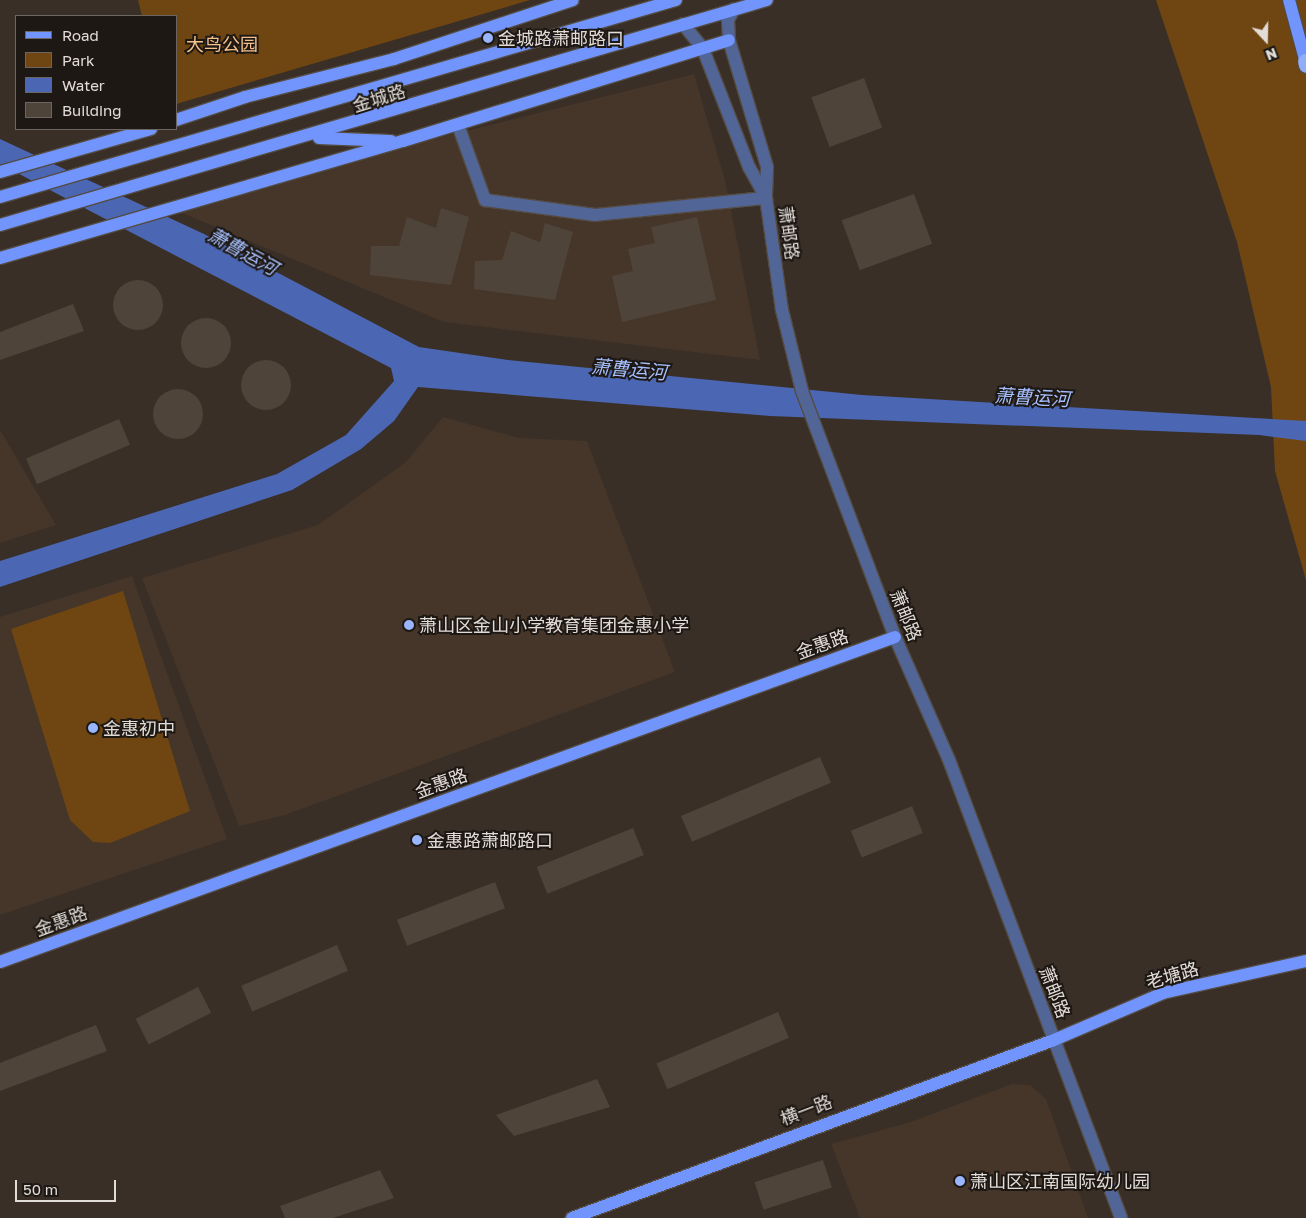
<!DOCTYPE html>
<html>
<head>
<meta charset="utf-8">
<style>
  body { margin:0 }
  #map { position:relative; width:1306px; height:1218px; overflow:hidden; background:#392f26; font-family:"Golos Text","Noto Sans SC",sans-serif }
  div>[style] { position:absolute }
  .built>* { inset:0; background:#453629 }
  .green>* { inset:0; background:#6f4612 }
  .water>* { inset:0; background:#4b66b2 }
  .building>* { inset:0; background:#4e443a; transform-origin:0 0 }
  .round { border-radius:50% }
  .roads { filter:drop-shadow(1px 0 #544b42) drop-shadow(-1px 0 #544b42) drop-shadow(0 1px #544b42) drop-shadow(0 -1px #544b42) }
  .minor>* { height:12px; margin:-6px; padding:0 6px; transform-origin:6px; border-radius:6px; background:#526597 }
  .major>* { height:12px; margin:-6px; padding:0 6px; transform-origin:6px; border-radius:6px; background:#7195fc }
  .highway>* { height:15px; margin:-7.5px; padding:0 7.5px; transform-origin:7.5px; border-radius:7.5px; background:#91adf7 }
  .dots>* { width:14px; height:14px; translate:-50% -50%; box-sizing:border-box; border:2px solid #1d1814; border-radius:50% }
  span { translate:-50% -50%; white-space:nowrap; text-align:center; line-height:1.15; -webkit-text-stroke:4px #1d1814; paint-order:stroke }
  .poi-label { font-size:18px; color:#e2dcd6 }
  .left { translate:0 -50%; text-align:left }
  .park-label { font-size:18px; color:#f4c089 }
  .street-label { font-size:18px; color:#e2dcd6 }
  .water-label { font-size:19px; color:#a5befc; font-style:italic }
  .legend { position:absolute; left:15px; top:15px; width:162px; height:115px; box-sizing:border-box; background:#1d1814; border:1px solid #6c6662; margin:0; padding:6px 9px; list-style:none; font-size:15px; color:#e2dcd6 }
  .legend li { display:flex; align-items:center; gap:10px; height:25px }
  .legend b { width:25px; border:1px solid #6c6662 }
  .north { position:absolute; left:1241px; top:15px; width:50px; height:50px; -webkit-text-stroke:4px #1d1814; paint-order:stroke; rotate:159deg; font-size:14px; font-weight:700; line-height:20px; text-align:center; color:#e2dcd6 }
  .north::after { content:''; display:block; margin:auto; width:18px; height:22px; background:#e2dcd6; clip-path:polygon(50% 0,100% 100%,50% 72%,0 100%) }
  .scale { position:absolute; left:15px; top:1180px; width:101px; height:22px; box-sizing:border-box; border:2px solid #e2dcd6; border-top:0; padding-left:6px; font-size:15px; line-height:18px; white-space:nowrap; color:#e2dcd6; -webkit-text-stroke:4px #1d1814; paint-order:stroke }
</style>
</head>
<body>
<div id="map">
  <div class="built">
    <div style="clip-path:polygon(694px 74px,726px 184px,760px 360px,444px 322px,165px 206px)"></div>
    <div style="clip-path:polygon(443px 417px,519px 438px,587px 441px,675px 672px,285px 815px,239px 826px,142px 578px,318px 525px,405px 463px)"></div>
    <div style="clip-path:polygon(0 430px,56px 525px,0 543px)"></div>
    <div style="clip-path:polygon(132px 576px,227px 839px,0 915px,0 617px)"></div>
    <div style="clip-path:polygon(1012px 1084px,1030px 1085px,1046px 1099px,1088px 1218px,860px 1218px,831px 1144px,911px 1122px)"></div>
  </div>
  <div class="green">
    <div style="clip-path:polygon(138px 0,530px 0,176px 104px,176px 16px,142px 16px)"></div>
    <div style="clip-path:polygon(1156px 0,1306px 0,1306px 580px,1275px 471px,1271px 387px,1237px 242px)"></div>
    <div style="clip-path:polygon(123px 591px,190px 811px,110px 843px,93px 842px,70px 820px,11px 629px)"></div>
  </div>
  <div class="water">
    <div style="clip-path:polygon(0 139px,204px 234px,419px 347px,508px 360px,862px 395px,1306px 421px,1306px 441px,1259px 435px,770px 416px,418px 387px,394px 421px,361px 449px,292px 490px,0 587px,0 561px,277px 474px,346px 435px,394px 381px,391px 368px,0 164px)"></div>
  </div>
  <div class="building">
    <div style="left:864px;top:78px;width:53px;height:56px;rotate:70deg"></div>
    <div style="left:914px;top:194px;width:53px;height:77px;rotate:70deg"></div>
    <div style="clip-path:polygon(441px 208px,469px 217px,451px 285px,370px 275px,371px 246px,399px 246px,407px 217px,436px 228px)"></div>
    <div style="clip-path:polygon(697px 217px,716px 300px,622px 322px,612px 276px,633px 271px,628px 249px,655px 243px,651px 227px)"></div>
    <div style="clip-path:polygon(545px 223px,573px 232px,555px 300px,474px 289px,475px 261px,502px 260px,511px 231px,540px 242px)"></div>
    <div class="round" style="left:113px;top:280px;width:50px;height:50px"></div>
    <div style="clip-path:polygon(73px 304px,84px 331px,0 360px,0 332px)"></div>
    <div class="round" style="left:181px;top:318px;width:50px;height:50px"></div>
    <div class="round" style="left:241px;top:360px;width:50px;height:50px"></div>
    <div class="round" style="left:153px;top:389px;width:50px;height:50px"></div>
    <div style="left:119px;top:419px;width:28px;height:101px;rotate:67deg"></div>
    <div style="left:820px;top:757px;width:28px;height:151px;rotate:67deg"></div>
    <div style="left:912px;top:806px;width:29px;height:66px;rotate:68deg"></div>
    <div style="left:633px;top:828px;width:29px;height:104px;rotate:68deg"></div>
    <div style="left:495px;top:882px;width:28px;height:105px;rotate:69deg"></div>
    <div style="left:337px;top:945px;width:28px;height:104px;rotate:67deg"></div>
    <div style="left:198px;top:987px;width:29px;height:70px;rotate:63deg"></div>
    <div style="left:778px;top:1012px;width:28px;height:132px;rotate:67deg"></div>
    <div style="clip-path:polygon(96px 1025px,107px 1051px,0 1091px,0 1063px)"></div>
    <div style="clip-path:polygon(597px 1079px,610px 1107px,514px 1136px,496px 1115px)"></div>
    <div style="left:823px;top:1160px;width:29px;height:72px;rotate:72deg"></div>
    <div style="clip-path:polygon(380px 1170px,394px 1198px,333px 1218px,285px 1218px,280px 1206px)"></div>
  </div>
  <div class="roads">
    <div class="minor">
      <div style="left:734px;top:9px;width:13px;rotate:119deg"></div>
      <div style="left:728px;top:20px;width:20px;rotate:87deg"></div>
      <div style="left:729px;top:40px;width:133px;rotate:73.3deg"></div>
      <div style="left:767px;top:167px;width:31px;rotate:92deg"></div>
      <div style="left:766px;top:198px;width:113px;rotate:81.9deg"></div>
      <div style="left:782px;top:310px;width:83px;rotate:76.1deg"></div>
      <div style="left:802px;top:391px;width:263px;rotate:69.3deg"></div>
      <div style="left:895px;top:637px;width:134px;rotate:66.3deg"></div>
      <div style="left:949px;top:760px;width:489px;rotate:69.4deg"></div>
      <div style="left:683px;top:24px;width:32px;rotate:51deg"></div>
      <div style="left:703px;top:49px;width:127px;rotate:68.7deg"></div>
      <div style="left:749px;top:167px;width:35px;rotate:61deg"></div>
      <div style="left:458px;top:125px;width:80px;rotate:70.2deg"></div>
      <div style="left:485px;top:200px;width:111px;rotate:7.8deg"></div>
      <div style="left:595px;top:215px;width:172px;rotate:-5.7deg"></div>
    </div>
    <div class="major">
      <div style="left:1289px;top:0;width:65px;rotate:74.9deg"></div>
      <div style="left:176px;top:120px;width:73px;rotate:-18.4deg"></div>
      <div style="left:245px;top:97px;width:154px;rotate:-14.3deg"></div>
      <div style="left:394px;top:59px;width:188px;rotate:-18.2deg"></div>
      <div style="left:319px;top:138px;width:72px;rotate:2.4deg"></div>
      <div style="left:0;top:172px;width:157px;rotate:-15.9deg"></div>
      <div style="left:0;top:197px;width:704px;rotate:-16.25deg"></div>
      <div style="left:0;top:225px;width:799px;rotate:-16.35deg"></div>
      <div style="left:0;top:258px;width:420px;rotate:-16.2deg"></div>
      <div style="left:403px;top:141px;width:341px;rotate:-17.2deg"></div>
      <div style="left:0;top:962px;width:952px;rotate:-19.96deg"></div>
      <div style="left:572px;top:1218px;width:514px;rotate:-20.27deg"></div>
      <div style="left:1054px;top:1040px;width:119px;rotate:-23.3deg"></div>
      <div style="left:1163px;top:993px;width:147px;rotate:-12.6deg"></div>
    </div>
    <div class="highway">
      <div style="left:1305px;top:61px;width:4px;rotate:76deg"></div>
    </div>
  </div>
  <div class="dots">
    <div style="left:488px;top:38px;background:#99b5fd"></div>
    <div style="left:409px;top:625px;background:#99b5fd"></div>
    <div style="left:93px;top:728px;background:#99b5fd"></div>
    <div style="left:417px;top:840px;background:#99b5fd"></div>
    <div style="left:960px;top:1181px;background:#99b5fd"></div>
  </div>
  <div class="poi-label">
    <span class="left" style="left:498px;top:38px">金城路萧邮路口</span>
    <span class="left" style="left:419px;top:625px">萧山区金山小学教育集团金惠小学</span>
    <span class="left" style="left:103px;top:728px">金惠初中</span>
    <span class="left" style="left:427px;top:840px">金惠路萧邮路口</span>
    <span class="left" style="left:970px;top:1181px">萧山区江南国际幼儿园</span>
  </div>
  <div class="park-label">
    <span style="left:222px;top:44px">大鸟公园</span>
  </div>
  <div class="street-label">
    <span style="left:379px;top:98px;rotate:-17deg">金城路</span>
    <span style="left:789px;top:233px;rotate:82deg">萧邮路</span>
    <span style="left:906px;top:615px;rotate:68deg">萧邮路</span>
    <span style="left:822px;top:644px;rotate:-20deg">金惠路</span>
    <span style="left:441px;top:783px;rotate:-20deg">金惠路</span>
    <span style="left:61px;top:921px;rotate:-20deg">金惠路</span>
    <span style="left:1172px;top:975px;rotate:-16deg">老塘路</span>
    <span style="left:1055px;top:992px;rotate:69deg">萧邮路</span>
    <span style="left:806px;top:1110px;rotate:-21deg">横一路</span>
  </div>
  <div class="water-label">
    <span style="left:243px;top:251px;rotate:29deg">萧曹运河</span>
    <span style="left:629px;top:369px;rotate:5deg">萧曹运河</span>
    <span style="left:1032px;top:397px;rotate:3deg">萧曹运河</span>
  </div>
  <ul class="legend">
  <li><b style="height:6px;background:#7195fc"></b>Road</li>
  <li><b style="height:14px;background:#6f4612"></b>Park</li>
  <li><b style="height:14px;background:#4b66b2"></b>Water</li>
  <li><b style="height:14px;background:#4e443a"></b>Building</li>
  </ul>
  <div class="north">N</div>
  <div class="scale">50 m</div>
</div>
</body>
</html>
